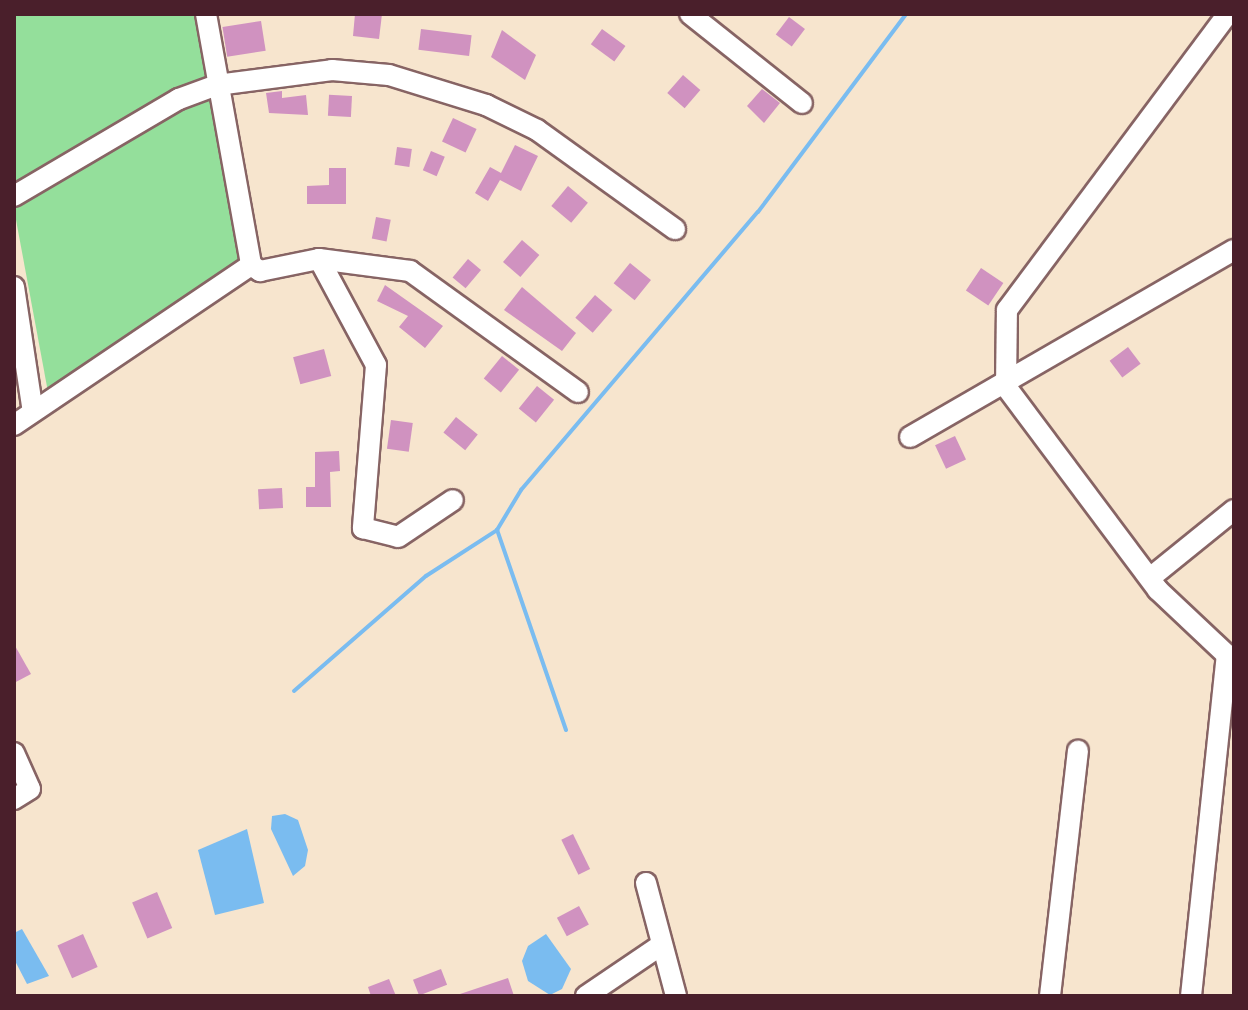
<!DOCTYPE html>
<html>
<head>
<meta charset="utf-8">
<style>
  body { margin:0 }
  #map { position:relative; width:1248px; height:1010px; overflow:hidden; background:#f7e5ce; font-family:"Playpen Sans",sans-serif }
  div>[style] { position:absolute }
  .green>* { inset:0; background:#94df9b }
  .water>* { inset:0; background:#7abcf0 }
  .stream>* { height:4px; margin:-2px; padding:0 2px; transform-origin:2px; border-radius:2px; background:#7abcf0 }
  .building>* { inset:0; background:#d092c0; transform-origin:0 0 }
  .roads { filter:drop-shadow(2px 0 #876464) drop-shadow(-2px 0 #876464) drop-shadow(0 2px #876464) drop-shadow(0 -2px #876464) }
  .minor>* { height:20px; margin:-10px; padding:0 10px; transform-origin:10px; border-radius:10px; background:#fff }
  span { translate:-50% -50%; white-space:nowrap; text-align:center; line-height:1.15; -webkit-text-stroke:6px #fff; paint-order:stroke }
  .frame { position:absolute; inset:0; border:16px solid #4a1f2b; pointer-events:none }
</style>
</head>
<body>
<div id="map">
  <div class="green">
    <div style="clip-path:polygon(14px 14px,196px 14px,241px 269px,48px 392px,14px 209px)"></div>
  </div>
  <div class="water">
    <div style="clip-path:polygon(285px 814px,298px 820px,308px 850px,305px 866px,293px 876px,271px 829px,272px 816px)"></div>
    <div style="clip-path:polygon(247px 829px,264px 903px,215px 915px,198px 850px)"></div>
    <div style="clip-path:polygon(22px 929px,49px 976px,27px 984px,14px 959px,14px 933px)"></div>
    <div style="clip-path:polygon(546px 934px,571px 969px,562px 989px,550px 995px,528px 981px,522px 961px,528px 946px)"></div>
  </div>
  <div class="stream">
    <div style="left:294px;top:691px;width:175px;rotate:-41.1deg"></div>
    <div style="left:426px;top:576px;width:85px;rotate:-32.9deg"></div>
    <div style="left:566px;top:730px;width:212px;rotate:-109deg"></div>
    <div style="left:497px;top:530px;width:47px;rotate:-59deg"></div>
    <div style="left:521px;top:490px;width:365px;rotate:-49.6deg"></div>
    <div style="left:758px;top:212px;width:247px;rotate:-53.2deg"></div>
  </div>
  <div class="building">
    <div style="clip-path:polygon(355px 14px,382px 14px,379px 39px,353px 36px)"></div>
    <div style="left:789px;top:17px;width:20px;height:22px;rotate:37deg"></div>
    <div style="left:261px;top:21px;width:30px;height:39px;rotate:81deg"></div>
    <div style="left:421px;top:29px;width:51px;height:21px;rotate:7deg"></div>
    <div style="left:602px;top:29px;width:29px;height:19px;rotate:36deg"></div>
    <div style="clip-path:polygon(502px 30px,536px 55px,525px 80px,491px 57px)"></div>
    <div style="left:683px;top:75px;width:23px;height:24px;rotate:41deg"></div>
    <div style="clip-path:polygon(762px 89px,780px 103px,764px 123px,747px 106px)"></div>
    <div style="clip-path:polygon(282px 91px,282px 98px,306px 95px,308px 115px,269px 113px,266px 93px)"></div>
    <div style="left:352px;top:96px;width:21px;height:23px;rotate:93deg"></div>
    <div style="left:453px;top:118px;width:26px;height:26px;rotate:25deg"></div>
    <div style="clip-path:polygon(515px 145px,538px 156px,521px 191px,500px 180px,488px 201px,475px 193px,490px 167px,501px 173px)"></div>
    <div style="left:397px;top:147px;width:15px;height:18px;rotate:8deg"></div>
    <div style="left:431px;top:151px;width:15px;height:21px;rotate:23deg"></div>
    <div style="clip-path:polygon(329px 168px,346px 168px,346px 204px,307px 204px,307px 186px,329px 185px)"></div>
    <div style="left:568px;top:186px;width:26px;height:26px;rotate:40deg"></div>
    <div style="left:376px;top:217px;width:15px;height:22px;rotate:11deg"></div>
    <div style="left:522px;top:240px;width:23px;height:29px;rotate:41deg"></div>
    <div style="left:468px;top:259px;width:17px;height:24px;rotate:40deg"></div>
    <div style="left:630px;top:263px;width:27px;height:26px;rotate:39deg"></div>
    <div style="left:981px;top:268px;width:27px;height:27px;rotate:34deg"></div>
    <div style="clip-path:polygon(385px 285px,443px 326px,425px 348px,399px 327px,408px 316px,377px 301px)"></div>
    <div style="clip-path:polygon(522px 287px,576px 333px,562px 351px,504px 310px)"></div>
    <div style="left:595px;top:295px;width:23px;height:30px;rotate:41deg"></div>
    <div style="left:1128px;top:347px;width:21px;height:23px;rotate:53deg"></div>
    <div style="left:324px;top:349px;width:28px;height:32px;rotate:75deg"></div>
    <div style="left:502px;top:356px;width:22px;height:29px;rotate:39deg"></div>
    <div style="left:537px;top:386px;width:22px;height:29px;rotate:39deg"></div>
    <div style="left:456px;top:417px;width:28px;height:20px;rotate:39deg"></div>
    <div style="left:391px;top:420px;width:22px;height:29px;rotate:8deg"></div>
    <div style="left:955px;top:436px;width:26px;height:22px;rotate:65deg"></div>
    <div style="clip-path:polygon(339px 451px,340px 471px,330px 472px,331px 507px,306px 507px,306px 487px,315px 487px,315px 452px)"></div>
    <div style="left:282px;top:488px;width:20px;height:24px;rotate:87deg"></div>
    <div style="clip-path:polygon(14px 644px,31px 674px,14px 683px)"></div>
    <div style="left:573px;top:834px;width:39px;height:13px;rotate:64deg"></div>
    <div style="left:157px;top:892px;width:39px;height:27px;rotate:67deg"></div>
    <div style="left:579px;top:906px;width:21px;height:25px;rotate:62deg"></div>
    <div style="left:83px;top:934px;width:36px;height:28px;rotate:66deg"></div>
    <div style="left:441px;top:969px;width:17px;height:30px;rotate:69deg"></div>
    <div style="clip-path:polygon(508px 978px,514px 996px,461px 996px,460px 994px)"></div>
    <div style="clip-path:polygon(389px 979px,396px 996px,371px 996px,368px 987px)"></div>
  </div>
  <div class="roads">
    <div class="minor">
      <div style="left:206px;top:14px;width:255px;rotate:79.8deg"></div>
      <div style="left:690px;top:14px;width:143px;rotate:38.5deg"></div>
      <div style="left:14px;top:196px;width:191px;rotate:-30.5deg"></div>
      <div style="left:179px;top:99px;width:40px;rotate:-20.2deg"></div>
      <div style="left:217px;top:85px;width:116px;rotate:-7.4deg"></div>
      <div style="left:332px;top:70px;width:57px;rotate:5deg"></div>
      <div style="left:389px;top:75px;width:102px;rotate:17.2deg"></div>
      <div style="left:486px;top:105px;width:57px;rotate:26.1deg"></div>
      <div style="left:537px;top:130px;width:170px;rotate:35.7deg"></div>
      <div style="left:319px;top:259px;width:120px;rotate:61.7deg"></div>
      <div style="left:376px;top:365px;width:164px;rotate:94.6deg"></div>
      <div style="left:363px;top:528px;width:36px;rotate:14deg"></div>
      <div style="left:398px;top:537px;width:66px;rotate:-33.9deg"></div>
      <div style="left:251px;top:265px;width:11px;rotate:34deg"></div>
      <div style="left:260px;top:271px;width:60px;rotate:-11.5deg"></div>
      <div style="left:319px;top:259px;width:92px;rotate:7.5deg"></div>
      <div style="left:410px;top:271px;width:207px;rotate:35.8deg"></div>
      <div style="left:14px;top:287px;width:126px;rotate:81.4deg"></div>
      <div style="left:14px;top:425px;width:286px;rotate:-34deg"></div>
      <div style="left:910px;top:437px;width:374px;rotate:-30deg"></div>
      <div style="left:1150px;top:578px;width:108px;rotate:-39deg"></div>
      <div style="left:14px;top:753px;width:39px;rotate:66deg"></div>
      <div style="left:30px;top:789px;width:19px;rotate:148deg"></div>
      <div style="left:646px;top:883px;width:117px;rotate:75.1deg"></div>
      <div style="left:586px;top:996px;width:86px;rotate:-34.1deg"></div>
      <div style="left:1050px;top:996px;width:247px;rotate:-83.5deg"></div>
      <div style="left:1191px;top:996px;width:343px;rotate:-84deg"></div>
      <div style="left:1227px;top:655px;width:95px;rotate:-136.7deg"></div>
      <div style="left:1158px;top:590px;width:254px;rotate:-126.8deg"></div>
      <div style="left:1006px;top:387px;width:77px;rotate:-89.3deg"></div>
      <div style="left:1007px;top:310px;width:369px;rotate:-53.3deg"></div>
    </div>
  </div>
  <div class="frame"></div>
</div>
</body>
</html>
